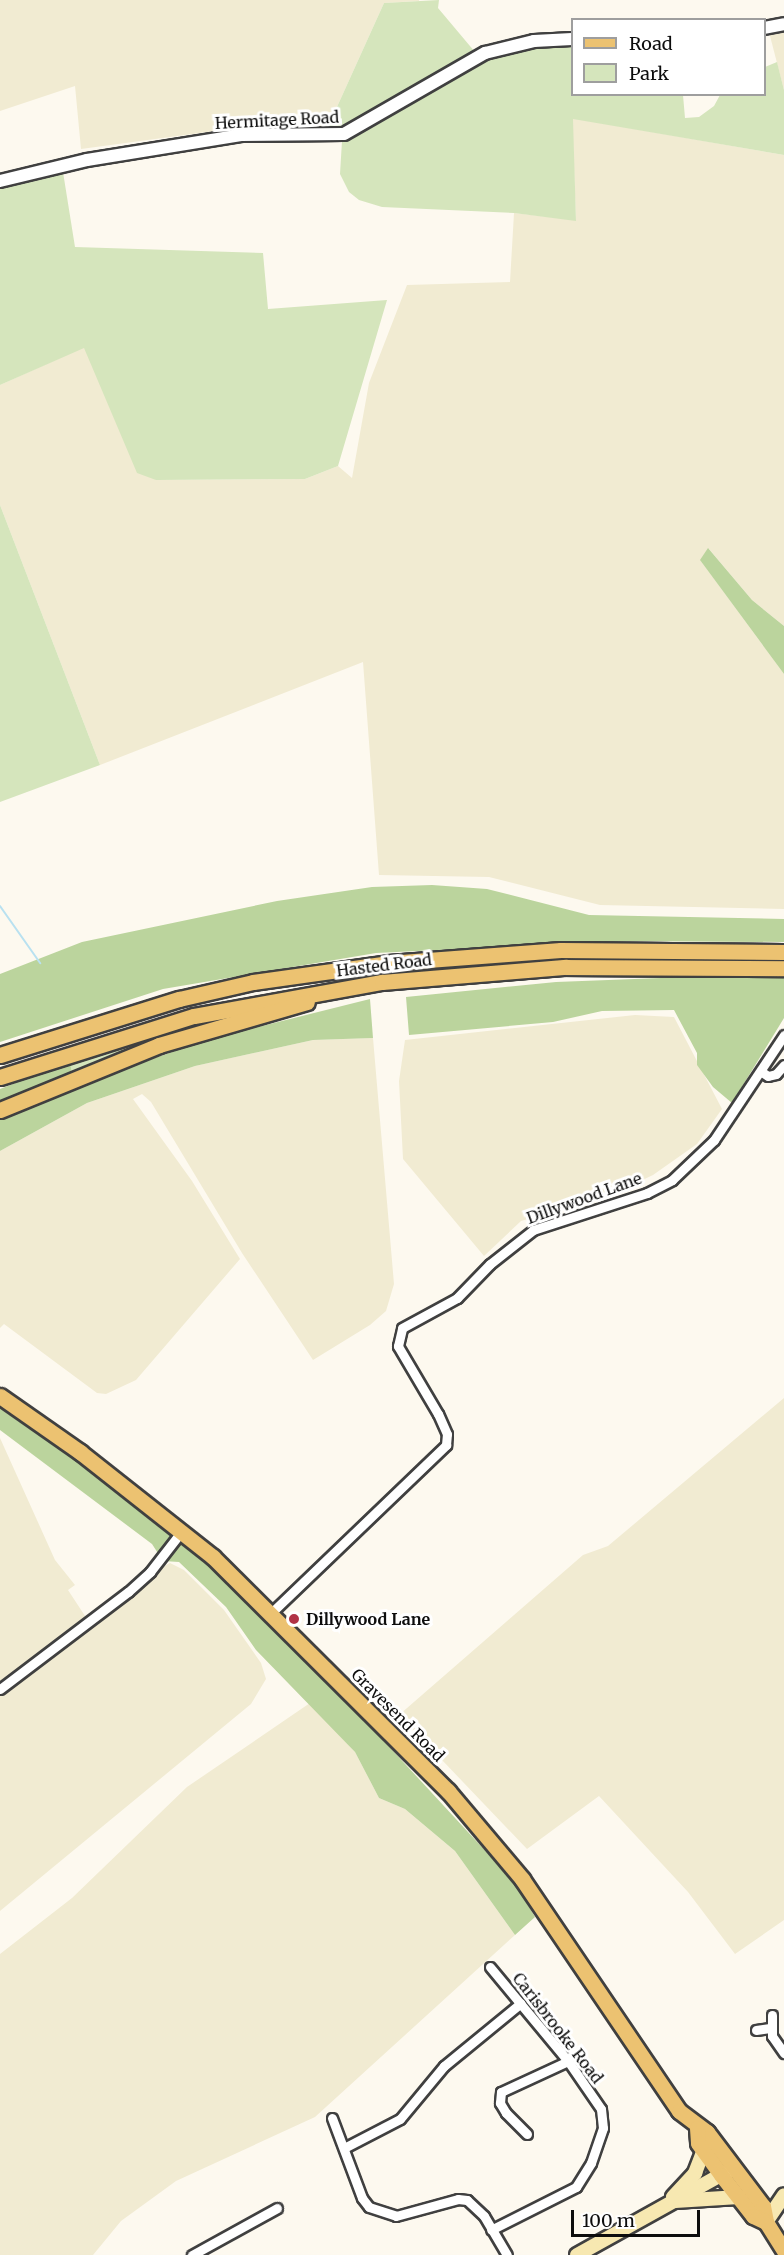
<!DOCTYPE html>
<html>
<head>
<meta charset="utf-8">
<style>
  body { margin:0 }
  #map { position:relative; width:784px; height:2255px; overflow:hidden; background:#fdf9ef; font-family:Merriweather,serif }
  div>[style] { position:absolute }
  .farmland>* { inset:0; background:#f1ebd2 }
  .green>* { inset:0; background:#d5e5bc }
  .forest>* { inset:0; background:#bbd49d }
  .stream>* { height:2px; margin:-1px; padding:0 1px; transform-origin:1px; border-radius:1px; background:#b9e1f0 }
  .roads { filter:drop-shadow(2px 0 #404040) drop-shadow(-2px 0 #404040) drop-shadow(0 2px #404040) drop-shadow(0 -2px #404040) }
  .minor>* { height:9px; margin:-4.5px; padding:0 4.5px; transform-origin:4.5px; border-radius:4.5px; background:#fff }
  .tertiary>* { height:12px; margin:-6px; padding:0 6px; transform-origin:6px; border-radius:6px; background:#fff }
  .secondary>* { height:14px; margin:-7px; padding:0 7px; transform-origin:7px; border-radius:7px; background:#f7e8b1 }
  .primary>* { height:15px; margin:-7.5px; padding:0 7.5px; transform-origin:7.5px; border-radius:7.5px; background:#ecc271 }
  .dots>* { width:16px; height:16px; translate:-50% -50%; box-sizing:border-box; border:3px solid #fff; border-radius:50% }
  span { translate:-50% -50%; white-space:nowrap; text-align:center; line-height:1.15; -webkit-text-stroke:6px #fff; paint-order:stroke }
  .street-label { font-size:16px; color:#0d0d0d }
  .poi-label { font-size:16px; color:#0d0d0d; font-weight:700 }
  .left { translate:0 -50%; text-align:left }
  .legend { position:absolute; left:571px; top:18px; width:195px; height:78px; box-sizing:border-box; background:#fff; border:2px solid #9e9e9e; margin:0; padding:8px 10px; list-style:none; font-size:18px; color:#0d0d0d }
  .legend li { display:flex; align-items:center; gap:12px; height:30px }
  .legend b { width:30px; border:2px solid #9e9e9e }
  .scale { position:absolute; left:571px; top:2210px; width:129px; height:27px; box-sizing:border-box; border:3px solid #0d0d0d; border-top:0; padding-left:8px; font-size:18px; line-height:21px; white-space:nowrap; color:#0d0d0d; -webkit-text-stroke:4px #fff; paint-order:stroke }
</style>
</head>
<body>
<div id="map">
  <div class="farmland">
    <div style="clip-path:polygon(0 0,419px 0,419px 1px,384px 3px,327px 129px,244px 127px,81px 149px,75px 86px,0 111px)"></div>
    <div style="clip-path:polygon(784px 28px,784px 90px,769px 32px)"></div>
    <div style="clip-path:polygon(572px 118px,784px 155px,784px 626px,752px 600px,709px 549px,701px 561px,784px 674px,784px 909px,600px 905px,489px 877px,379px 875px,363px 662px,100px 765px,0 505px,0 385px,84px 347px,156px 480px,305px 479px,338px 466px,352px 478px,369px 383px,407px 285px,510px 282px,514px 213px,576px 220px)"></div>
    <div style="clip-path:polygon(635px 1015px,674px 1017px,722px 1109px,697px 1144px,653px 1175px,619px 1191px,521px 1221px,484px 1256px,403px 1159px,399px 1081px,405px 1040px)"></div>
    <div style="clip-path:polygon(373px 1038px,394px 1284px,386px 1311px,370px 1325px,313px 1360px,242px 1253px,151px 1102px,142px 1094px,133px 1099px,192px 1181px,240px 1259px,136px 1380px,106px 1394px,97px 1393px,4px 1324px,0 1328px,0 1151px,87px 1103px,195px 1066px,313px 1040px)"></div>
    <div style="clip-path:polygon(784px 1398px,784px 1920px,735px 1954px,688px 1892px,599px 1796px,527px 1849px,399px 1715px,583px 1555px,608px 1546px)"></div>
    <div style="clip-path:polygon(0 1438px,55px 1560px,75px 1585px,68px 1590px,87px 1619px,0 1690px)"></div>
    <div style="clip-path:polygon(170px 1563px,184px 1570px,224px 1610px,261px 1663px,266px 1679px,251px 1704px,0 1911px,0 1695px,118px 1607px,154px 1571px)"></div>
    <div style="clip-path:polygon(310px 1703px,355px 1752px,379px 1798px,405px 1809px,455px 1851px,515px 1935px,315px 2117px,176px 2181px,121px 2221px,93px 2255px,0 2255px,0 1954px,72px 1898px,187px 1787px)"></div>
  </div>
  <div class="green">
    <div style="clip-path:polygon(439px 0,438px 8px,475px 52px,354px 127px,327px 129px,384px 3px)"></div>
    <div style="clip-path:polygon(558px 43px,572px 44px,572px 94px,683px 95px,685px 118px,699px 117px,714px 106px,720px 95px,764px 94px,765px 67px,777px 62px,784px 90px,784px 155px,573px 119px,576px 221px,514px 213px,382px 207px,359px 200px,349px 192px,340px 174px,342px 141px,491px 54px)"></div>
    <div style="clip-path:polygon(63px 172px,75px 247px,263px 253px,268px 309px,387px 300px,338px 466px,305px 479px,156px 480px,137px 473px,84px 348px,0 385px,0 189px)"></div>
    <div style="clip-path:polygon(0 505px,100px 765px,0 802px)"></div>
    <div style="clip-path:polygon(208px 1022px,209px 1025px,72px 1073px,70px 1062px,138px 1039px)"></div>
  </div>
  <div class="forest">
    <div style="clip-path:polygon(708px 548px,752px 600px,784px 626px,784px 674px,700px 560px)"></div>
    <div style="clip-path:polygon(432px 885px,487px 889px,589px 915px,784px 919px,784px 942px,622px 941px,376px 953px,163px 989px,0 1042px,0 974px,82px 942px,277px 901px,372px 887px)"></div>
    <div style="clip-path:polygon(713px 976px,784px 977px,784px 1018px,732px 1103px,713px 1087px,697px 1065px,697px 1053px,674px 1010px,602px 1011px,553px 1022px,409px 1035px,406px 997px,556px 982px)"></div>
    <div style="clip-path:polygon(370px 999px,373px 1038px,313px 1040px,195px 1066px,87px 1103px,0 1151px,0 1119px,33px 1101px,206px 1040px)"></div>
    <div style="clip-path:polygon(70px 1062px,72px 1073px,0 1104px,0 1089px)"></div>
    <div style="clip-path:polygon(0 1404px,175px 1533px,335px 1688px,515px 1883px,535px 1917px,515px 1935px,455px 1851px,405px 1809px,379px 1798px,355px 1752px,256px 1650px,226px 1607px,179px 1562px,163px 1561px,152px 1544px,0 1430px)"></div>
  </div>
  <div class="stream">
    <div style="left:0;top:906px;width:70px;rotate:54.9deg"></div>
  </div>
  <div class="roads">
    <div class="minor">
      <div style="left:762px;top:1072px;width:7px;rotate:34deg"></div>
      <div style="left:768px;top:1076px;width:8px;rotate:-14deg"></div>
      <div style="left:776px;top:1074px;width:12px;rotate:-48deg"></div>
      <div style="left:271px;top:1613px;width:243px;rotate:-43.8deg"></div>
      <div style="left:446px;top:1445px;width:11px;rotate:-85deg"></div>
      <div style="left:447px;top:1434px;width:22px;rotate:-114deg"></div>
      <div style="left:438px;top:1414px;width:79px;rotate:-120.5deg"></div>
      <div style="left:398px;top:1346px;width:18px;rotate:-77deg"></div>
      <div style="left:402px;top:1328px;width:63px;rotate:-28.6deg"></div>
      <div style="left:457px;top:1298px;width:47px;rotate:-45.9deg"></div>
      <div style="left:490px;top:1264px;width:55px;rotate:-38.3deg"></div>
      <div style="left:533px;top:1230px;width:120px;rotate:-18deg"></div>
      <div style="left:647px;top:1193px;width:28px;rotate:-27deg"></div>
      <div style="left:672px;top:1180px;width:58px;rotate:-43.6deg"></div>
      <div style="left:714px;top:1140px;width:126px;rotate:-56.3deg"></div>
      <div style="left:0;top:1689px;width:161px;rotate:-37.2deg"></div>
      <div style="left:128px;top:1592px;width:30px;rotate:-42deg"></div>
      <div style="left:150px;top:1572px;width:51px;rotate:-52.2deg"></div>
      <div style="left:490px;top:1967px;width:122px;rotate:50.3deg"></div>
      <div style="left:568px;top:2061px;width:58px;rotate:55.5deg"></div>
      <div style="left:601px;top:2109px;width:19px;rotate:84deg"></div>
      <div style="left:603px;top:2128px;width:37px;rotate:109deg"></div>
      <div style="left:591px;top:2163px;width:28px;rotate:122deg"></div>
      <div style="left:576px;top:2187px;width:95px;rotate:153.2deg"></div>
      <div style="left:772px;top:2015px;width:21px;rotate:90deg"></div>
      <div style="left:772px;top:2036px;width:21px;rotate:55deg"></div>
      <div style="left:756px;top:2030px;width:14px;rotate:-8deg"></div>
      <div style="left:332px;top:2118px;width:85px;rotate:69.4deg"></div>
      <div style="left:362px;top:2198px;width:11px;rotate:52deg"></div>
      <div style="left:369px;top:2207px;width:28px;rotate:18deg"></div>
      <div style="left:396px;top:2216px;width:64px;rotate:-15.3deg"></div>
      <div style="left:458px;top:2199px;width:9px;rotate:6deg"></div>
      <div style="left:467px;top:2200px;width:23px;rotate:43deg"></div>
      <div style="left:484px;top:2216px;width:45px;rotate:59.5deg"></div>
      <div style="left:527px;top:2134px;width:30px;rotate:-135deg"></div>
      <div style="left:506px;top:2113px;width:12px;rotate:-121deg"></div>
      <div style="left:500px;top:2103px;width:11px;rotate:-85deg"></div>
      <div style="left:501px;top:2092px;width:74px;rotate:-24.8deg"></div>
      <div style="left:344px;top:2148px;width:63px;rotate:-27.4deg"></div>
      <div style="left:400px;top:2119px;width:69px;rotate:-50.3deg"></div>
      <div style="left:444px;top:2066px;width:99px;rotate:-39.3deg"></div>
      <div style="left:192px;top:2255px;width:97px;rotate:-28.9deg"></div>
    </div>
    <div class="tertiary">
      <div style="left:764px;top:28px;width:20px;rotate:-11deg"></div>
      <div style="left:0;top:181px;width:89px;rotate:-13.6deg"></div>
      <div style="left:87px;top:160px;width:156px;rotate:-9.2deg"></div>
      <div style="left:241px;top:135px;width:103px;rotate:-0.6deg"></div>
      <div style="left:344px;top:134px;width:163px;rotate:-29.9deg"></div>
      <div style="left:485px;top:53px;width:50px;rotate:-13.8deg"></div>
      <div style="left:534px;top:41px;width:38px;rotate:-3deg"></div>
    </div>
    <div class="secondary">
      <div style="left:673px;top:2197px;width:33px;rotate:-47deg"></div>
      <div style="left:695px;top:2173px;width:25px;rotate:-69deg"></div>
      <div style="left:675px;top:2201px;width:64px;rotate:-3.6deg"></div>
      <div style="left:766px;top:2222px;width:32px;rotate:-56deg"></div>
      <div style="left:577px;top:2255px;width:175px;rotate:-29.1deg"></div>
    </div>
    <div class="primary">
      <div style="left:0;top:1055px;width:188px;rotate:-17.4deg"></div>
      <div style="left:179px;top:999px;width:76px;rotate:-12.9deg"></div>
      <div style="left:253px;top:982px;width:136px;rotate:-8deg"></div>
      <div style="left:388px;top:963px;width:173px;rotate:-4.3deg"></div>
      <div style="left:561px;top:950px;width:223px;rotate:0.5deg"></div>
      <div style="left:0;top:1077px;width:203px;rotate:-17.5deg"></div>
      <div style="left:194px;top:1016px;width:191px;rotate:-10.3deg"></div>
      <div style="left:382px;top:982px;width:185px;rotate:-4.7deg"></div>
      <div style="left:566px;top:967px;width:218px;rotate:0.3deg"></div>
      <div style="left:0;top:1110px;width:172px;rotate:-22.2deg"></div>
      <div style="left:159px;top:1045px;width:154px;rotate:-16.2deg"></div>
      <div style="left:0;top:1396px;width:98px;rotate:35deg"></div>
      <div style="left:80px;top:1452px;width:169px;rotate:38.3deg"></div>
      <div style="left:213px;top:1557px;width:332px;rotate:44.9deg"></div>
      <div style="left:448px;top:1791px;width:115px;rotate:49.9deg"></div>
      <div style="left:522px;top:1879px;width:280px;rotate:55.9deg"></div>
      <div style="left:679px;top:2111px;width:35px;rotate:37deg"></div>
      <div style="left:707px;top:2132px;width:93px;rotate:52.9deg"></div>
      <div style="left:763px;top:2206px;width:16px;rotate:79deg"></div>
      <div style="left:766px;top:2222px;width:34px;rotate:58deg"></div>
      <div style="left:697px;top:2128px;width:15px;rotate:86deg"></div>
      <div style="left:698px;top:2143px;width:39px;rotate:54deg"></div>
      <div style="left:721px;top:2175px;width:52px;rotate:52deg"></div>
      <div style="left:753px;top:2216px;width:14px;rotate:25deg"></div>
    </div>
  </div>
  <div class="dots">
    <div style="left:294px;top:1619px;background:#b13245"></div>
  </div>
  <div class="street-label">
    <span style="left:277px;top:120px;rotate:-3deg">Hermitage Road</span>
    <span style="left:384px;top:965px;rotate:-7deg">Hasted Road</span>
    <span style="left:584px;top:1198px;rotate:-20deg">Dillywood Lane</span>
    <span style="left:398px;top:1715px;rotate:45deg">Gravesend Road</span>
    <span style="left:558px;top:2028px;rotate:52deg">Carisbrooke Road</span>
  </div>
  <div class="poi-label">
    <span class="left" style="left:306px;top:1619px">Dillywood Lane</span>
  </div>
  <ul class="legend">
  <li><b style="height:8px;background:#ecc271"></b>Road</li>
  <li><b style="height:16px;background:#d5e5bc"></b>Park</li>
  </ul>
  <div class="scale">100 m</div>
</div>
</body>
</html>
